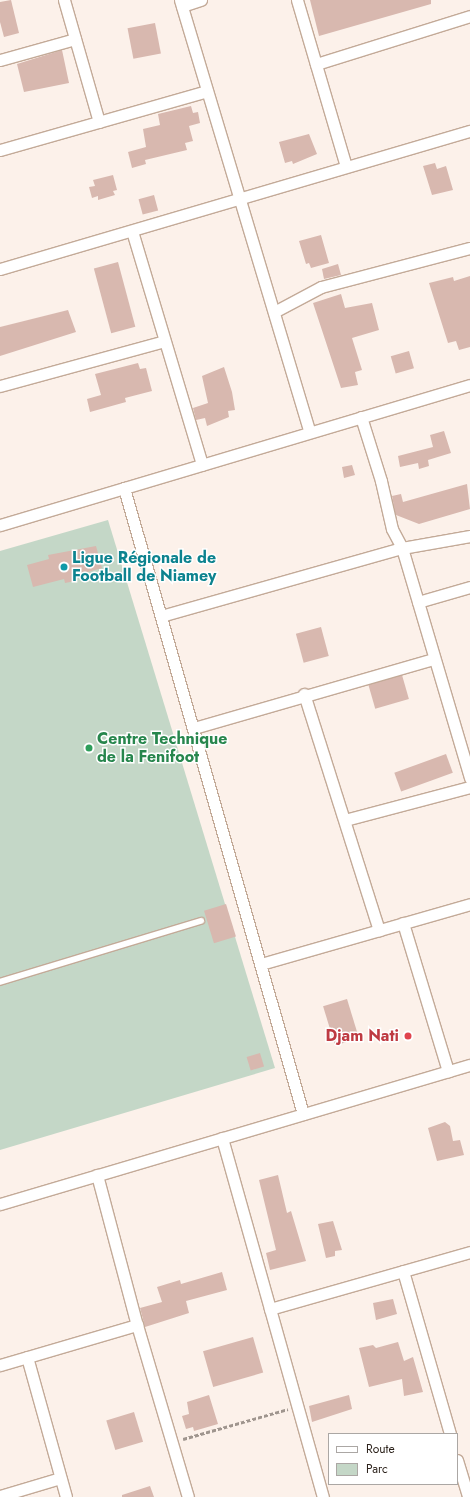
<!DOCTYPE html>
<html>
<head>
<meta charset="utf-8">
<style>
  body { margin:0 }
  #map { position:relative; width:470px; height:1497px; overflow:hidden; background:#fcf1ea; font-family:Jost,sans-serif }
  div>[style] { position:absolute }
  .green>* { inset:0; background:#c4d7c7 }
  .building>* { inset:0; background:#d8b8af; transform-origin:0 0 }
  .path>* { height:2.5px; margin-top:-1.25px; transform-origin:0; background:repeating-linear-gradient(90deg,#9f958e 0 4px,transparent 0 6px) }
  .roads { filter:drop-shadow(1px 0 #c3aa98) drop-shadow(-1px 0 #c3aa98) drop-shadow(0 1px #c3aa98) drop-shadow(0 -1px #c3aa98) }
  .service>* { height:5.5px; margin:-2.75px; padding:0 2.75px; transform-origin:2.75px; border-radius:2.75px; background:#fff }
  .minor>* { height:11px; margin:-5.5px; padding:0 5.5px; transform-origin:5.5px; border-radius:5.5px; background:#fff }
  .dots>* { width:11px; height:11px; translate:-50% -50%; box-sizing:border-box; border:2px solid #fff; border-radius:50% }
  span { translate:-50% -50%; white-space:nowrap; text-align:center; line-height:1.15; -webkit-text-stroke:3px #fff; paint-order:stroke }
  .culture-label { font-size:16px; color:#0d838f; font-weight:700 }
  .left { translate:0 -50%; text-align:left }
  .leisure-label { font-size:16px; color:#27864d; font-weight:700 }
  .health-label { font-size:16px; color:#be3a42; font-weight:700 }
  .right { translate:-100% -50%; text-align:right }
  .legend { position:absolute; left:328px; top:1433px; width:130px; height:52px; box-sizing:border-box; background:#fff; border:1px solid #aba7a4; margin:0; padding:5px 7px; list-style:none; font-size:12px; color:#2d231c }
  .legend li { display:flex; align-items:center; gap:8px; height:20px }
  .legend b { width:20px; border:1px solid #aba7a4 }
</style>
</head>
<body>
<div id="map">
  <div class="green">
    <div style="clip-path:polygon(108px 520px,275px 1068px,0 1150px,0 551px)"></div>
  </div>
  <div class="building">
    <div style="clip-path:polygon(11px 0,19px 33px,4px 37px,0 22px,0 2px)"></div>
    <div style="clip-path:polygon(310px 0,431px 0,431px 4px,319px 36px)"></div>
    <div style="left:155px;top:23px;width:31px;height:28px;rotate:79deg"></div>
    <div style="clip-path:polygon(62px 50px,69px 83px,24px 92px,17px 64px)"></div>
    <div style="clip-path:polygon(191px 106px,193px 113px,198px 112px,200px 123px,189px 126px,193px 141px,185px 143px,187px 150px,145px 160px,146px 164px,132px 168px,128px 152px,146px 147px,143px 129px,160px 125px,158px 114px)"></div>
    <div style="clip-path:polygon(309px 134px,317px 154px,293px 164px,292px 161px,285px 163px,279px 142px)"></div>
    <div style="clip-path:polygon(435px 163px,437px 169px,446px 166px,453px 190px,432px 195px,423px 166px)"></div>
    <div style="clip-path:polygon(113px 175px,117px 190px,113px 191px,115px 195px,98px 200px,98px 196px,92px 198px,89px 187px,95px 186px,93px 180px)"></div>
    <div style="left:154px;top:195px;width:16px;height:16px;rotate:75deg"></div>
    <div style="clip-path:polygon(321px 235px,329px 263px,311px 268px,309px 263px,306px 264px,299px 241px)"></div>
    <div style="left:118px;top:262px;width:67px;height:25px;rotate:75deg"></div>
    <div style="clip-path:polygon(338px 264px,341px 275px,324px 279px,322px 269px)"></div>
    <div style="clip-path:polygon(470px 276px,470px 347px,459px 350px,456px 341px,448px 343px,429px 283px,453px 277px,454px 281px)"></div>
    <div style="clip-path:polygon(341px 294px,345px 308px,372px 303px,379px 330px,352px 338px,362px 370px,355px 372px,358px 385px,341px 388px,313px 303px)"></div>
    <div style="clip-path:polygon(68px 310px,76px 332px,0 356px,0 327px)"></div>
    <div style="left:409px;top:351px;width:18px;height:19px;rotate:74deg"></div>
    <div style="clip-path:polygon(138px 363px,140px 369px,146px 368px,152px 391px,125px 398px,126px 402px,90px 412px,87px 399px,101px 395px,95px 374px)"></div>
    <div style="clip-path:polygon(224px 367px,232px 392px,235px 410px,228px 411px,229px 417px,207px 426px,205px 418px,196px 420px,193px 408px,208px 403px,202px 376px)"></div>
    <div style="clip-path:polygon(444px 431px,451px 453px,428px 460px,429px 466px,419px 469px,418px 463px,400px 467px,398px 456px,433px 447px,430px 435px)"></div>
    <div style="clip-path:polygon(352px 465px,355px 475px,344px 478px,342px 467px)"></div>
    <div style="clip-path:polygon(467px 484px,470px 509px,419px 524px,396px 515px,395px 512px,392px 496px,401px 494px,403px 502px)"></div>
    <div style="clip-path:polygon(96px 546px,102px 568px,74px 576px,75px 581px,65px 583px,64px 579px,33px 587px,27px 565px,49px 559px,48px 555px)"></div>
    <div style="left:321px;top:627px;width:30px;height:26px;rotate:75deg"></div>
    <div style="left:402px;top:675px;width:25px;height:35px;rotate:74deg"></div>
    <div style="left:446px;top:754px;width:20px;height:55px;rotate:70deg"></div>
    <div style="left:226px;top:904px;width:34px;height:23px;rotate:73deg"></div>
    <div style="left:347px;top:999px;width:41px;height:25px;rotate:73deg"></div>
    <div style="left:260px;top:1053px;width:14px;height:14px;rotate:73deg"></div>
    <div style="clip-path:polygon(445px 1122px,450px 1126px,453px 1141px,460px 1140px,464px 1155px,437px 1161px,428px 1128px)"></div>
    <div style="clip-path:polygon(278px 1175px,287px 1213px,291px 1211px,306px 1261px,270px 1270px,266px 1253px,276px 1250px,259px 1180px)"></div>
    <div style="clip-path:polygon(333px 1221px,342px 1250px,335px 1251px,335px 1256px,326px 1258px,318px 1224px)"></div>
    <div style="clip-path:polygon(222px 1272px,227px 1290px,186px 1301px,189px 1313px,145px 1327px,140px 1308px,162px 1302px,157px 1287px,180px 1280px,181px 1284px)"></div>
    <div style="clip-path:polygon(393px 1299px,397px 1314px,376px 1320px,373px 1303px)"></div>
    <div style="left:253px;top:1337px;width:37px;height:52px;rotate:74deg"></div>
    <div style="clip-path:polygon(398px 1342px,404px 1361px,413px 1357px,423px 1392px,404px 1396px,402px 1379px,369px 1387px,359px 1348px,373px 1345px,376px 1348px)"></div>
    <div style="clip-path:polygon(209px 1395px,218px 1424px,194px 1431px,193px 1427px,186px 1429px,182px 1416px,189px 1414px,187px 1402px)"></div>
    <div style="clip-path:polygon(349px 1395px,352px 1409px,312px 1422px,309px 1406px)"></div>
    <div style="left:134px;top:1412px;width:31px;height:29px;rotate:73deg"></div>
    <div style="clip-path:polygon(150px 1486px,154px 1497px,122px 1497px,122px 1495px)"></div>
  </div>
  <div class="path">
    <div style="left:183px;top:1439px;width:109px;rotate:-15.9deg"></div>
  </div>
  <div class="roads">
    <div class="service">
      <div style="left:0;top:982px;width:210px;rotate:-16.9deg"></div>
    </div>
    <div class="minor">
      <div style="left:64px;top:0;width:127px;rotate:74deg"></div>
      <div style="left:180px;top:0;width:451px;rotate:73.3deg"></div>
      <div style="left:297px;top:0;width:173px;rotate:73.6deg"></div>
      <div style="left:182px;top:6px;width:20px;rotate:-18deg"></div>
      <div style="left:0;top:60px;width:78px;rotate:-15.6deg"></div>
      <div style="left:316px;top:64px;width:161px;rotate:-17.3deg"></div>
      <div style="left:0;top:150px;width:215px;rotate:-15.9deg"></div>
      <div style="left:132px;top:231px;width:244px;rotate:73.3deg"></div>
      <div style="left:0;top:269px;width:490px;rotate:-16.4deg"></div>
      <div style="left:274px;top:312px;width:53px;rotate:-28deg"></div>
      <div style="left:321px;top:287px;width:154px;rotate:-14.7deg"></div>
      <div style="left:0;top:386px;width:170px;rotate:-15.3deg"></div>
      <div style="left:361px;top:417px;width:67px;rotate:72.6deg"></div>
      <div style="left:381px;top:481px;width:49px;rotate:77.1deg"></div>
      <div style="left:392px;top:529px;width:21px;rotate:62deg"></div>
      <div style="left:402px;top:548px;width:240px;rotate:73.5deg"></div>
      <div style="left:124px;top:488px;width:651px;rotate:74.04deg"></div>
      <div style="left:0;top:525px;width:490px;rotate:-16.6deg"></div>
      <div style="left:418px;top:602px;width:54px;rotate:-16.1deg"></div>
      <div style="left:161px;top:616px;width:250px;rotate:-15.8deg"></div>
      <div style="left:402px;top:548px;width:69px;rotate:-10deg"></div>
      <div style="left:304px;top:694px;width:248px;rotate:72.4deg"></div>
      <div style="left:194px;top:728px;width:249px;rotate:-16.1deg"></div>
      <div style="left:345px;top:820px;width:129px;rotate:-14.8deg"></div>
      <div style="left:403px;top:923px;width:155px;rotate:73.1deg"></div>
      <div style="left:261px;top:964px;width:217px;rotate:-16deg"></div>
      <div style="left:222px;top:1138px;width:373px;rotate:74.3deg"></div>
      <div style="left:97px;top:1175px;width:155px;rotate:75.1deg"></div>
      <div style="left:137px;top:1325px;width:179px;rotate:73.5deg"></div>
      <div style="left:0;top:1204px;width:490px;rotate:-16.5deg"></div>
      <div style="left:403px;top:1271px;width:170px;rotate:73.9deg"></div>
      <div style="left:270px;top:1309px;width:208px;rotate:-15.9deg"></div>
      <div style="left:27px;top:1357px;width:145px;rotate:74.4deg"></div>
      <div style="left:0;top:1365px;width:143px;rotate:-16.3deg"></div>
      <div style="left:457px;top:1460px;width:39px;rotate:73deg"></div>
      <div style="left:0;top:1496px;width:63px;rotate:-16.7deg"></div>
    </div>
  </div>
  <div class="dots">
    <div style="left:64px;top:567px;background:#0f9aa8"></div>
    <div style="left:89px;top:748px;background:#2e9e5b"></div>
    <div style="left:408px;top:1036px;background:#e0444e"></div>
  </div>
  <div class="culture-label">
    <span class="left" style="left:72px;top:567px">Ligue Régionale de<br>Football de Niamey</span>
  </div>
  <div class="leisure-label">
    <span class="left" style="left:97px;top:748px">Centre Technique<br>de la Fenifoot</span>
  </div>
  <div class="health-label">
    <span class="right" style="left:399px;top:1036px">Djam Nati</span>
  </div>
  <ul class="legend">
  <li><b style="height:5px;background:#fff"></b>Route</li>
  <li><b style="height:11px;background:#c4d7c7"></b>Parc</li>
  </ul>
</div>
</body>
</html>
